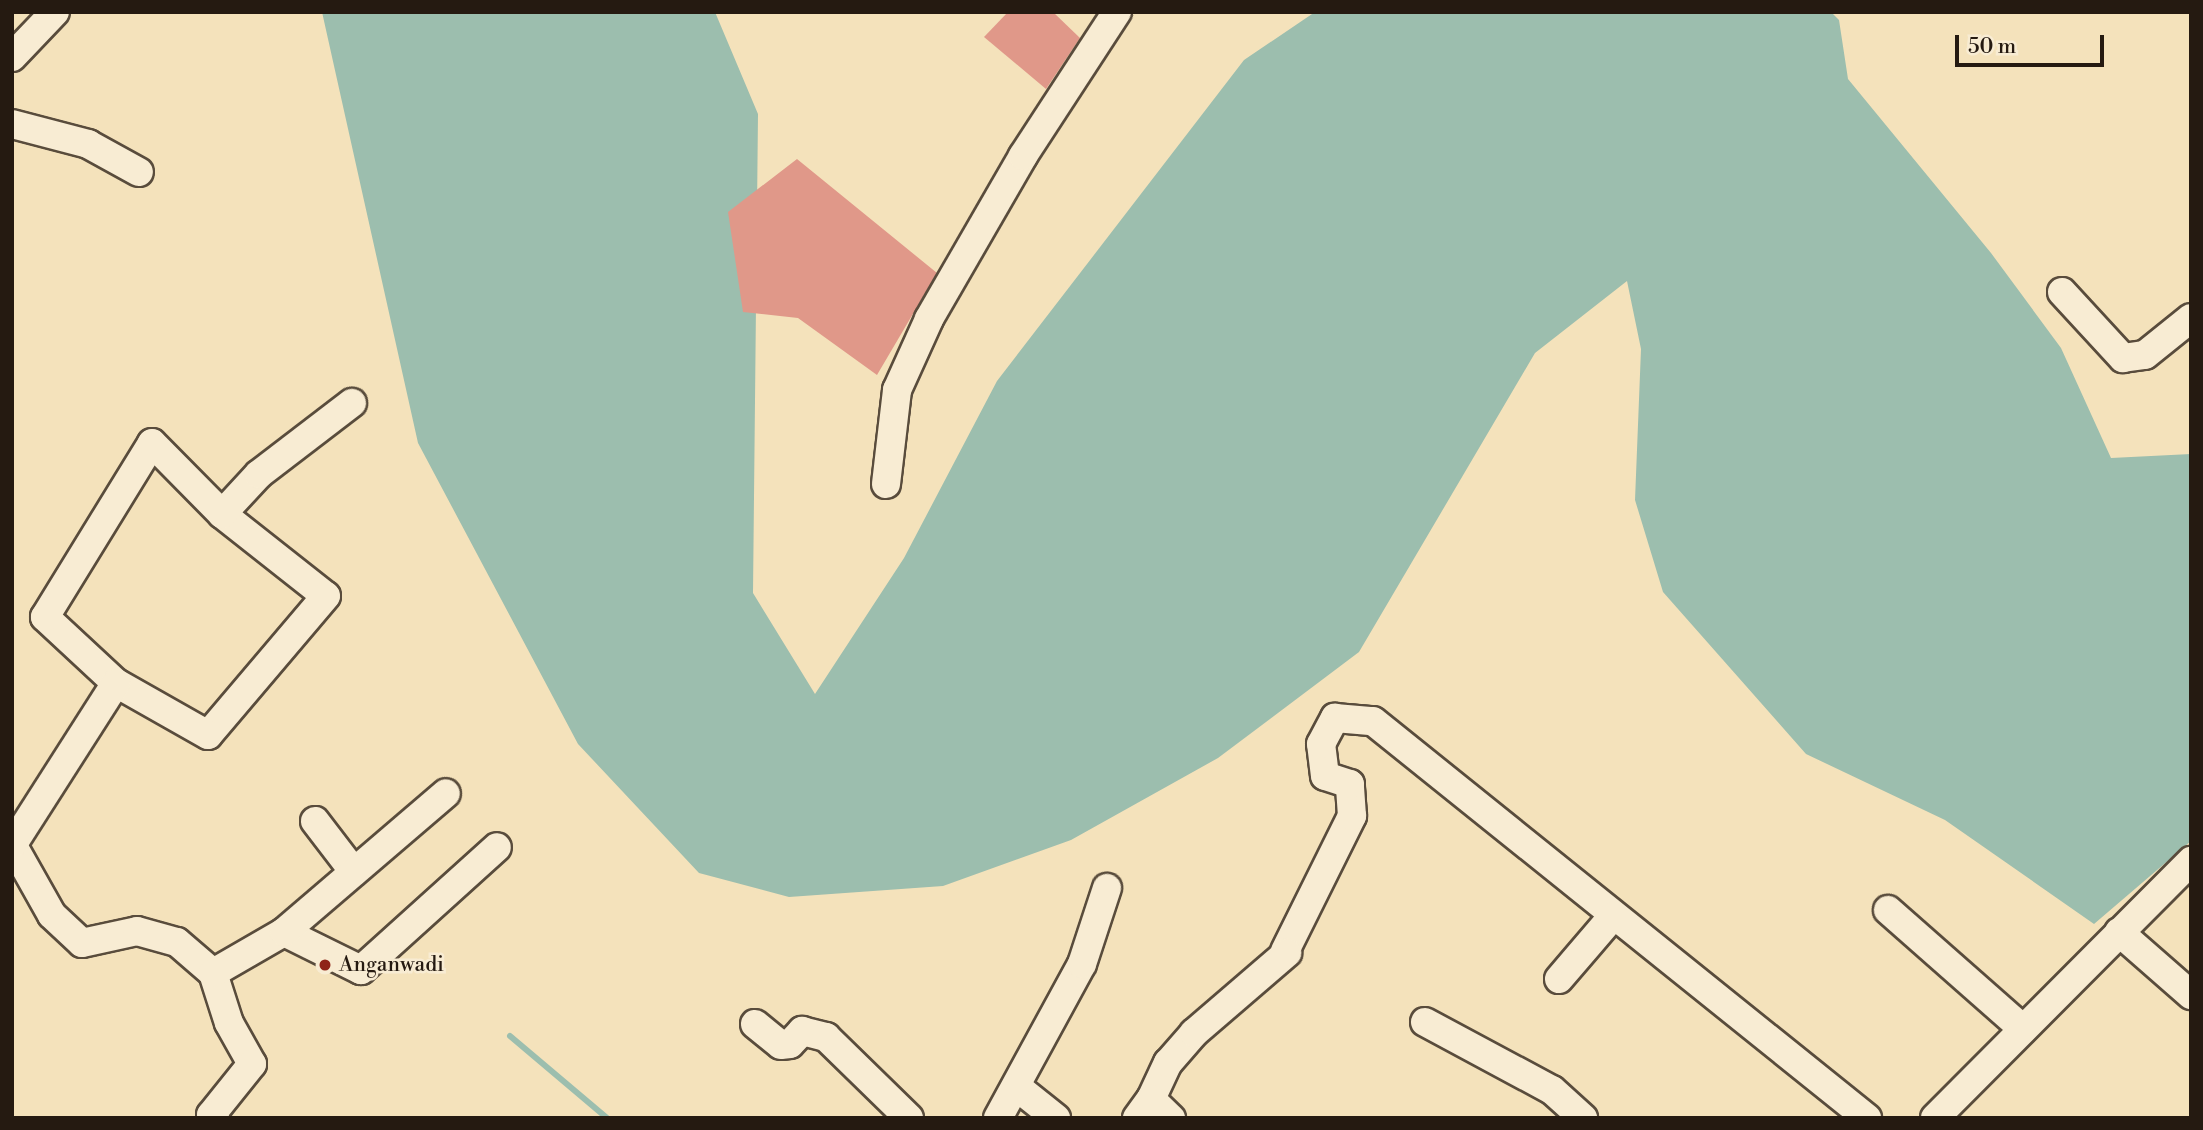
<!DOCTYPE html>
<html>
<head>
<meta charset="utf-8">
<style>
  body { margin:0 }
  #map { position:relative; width:2203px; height:1130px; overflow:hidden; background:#f4e2bb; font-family:"Libre Bodoni",serif }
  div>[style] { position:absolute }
  .water>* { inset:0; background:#9cbeae }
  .stream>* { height:6px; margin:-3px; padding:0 3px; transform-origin:3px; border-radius:3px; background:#9cbeae }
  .building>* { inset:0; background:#e09889 }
  .roads { filter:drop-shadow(2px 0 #594c3c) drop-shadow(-2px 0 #594c3c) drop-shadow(0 2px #594c3c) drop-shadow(0 -2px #594c3c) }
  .minor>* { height:28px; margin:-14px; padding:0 14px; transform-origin:14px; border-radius:14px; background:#f8ecd3 }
  .dots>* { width:19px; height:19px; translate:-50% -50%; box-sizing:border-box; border:4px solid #f8ecd3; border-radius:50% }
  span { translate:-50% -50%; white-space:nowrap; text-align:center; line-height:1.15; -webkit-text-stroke:5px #f8ecd3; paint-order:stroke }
  .poi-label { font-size:21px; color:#251a11 }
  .left { translate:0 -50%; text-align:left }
  .frame { position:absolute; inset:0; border:14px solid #251a11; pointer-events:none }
  .scale { position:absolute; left:1955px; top:35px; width:149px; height:32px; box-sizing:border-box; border:4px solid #251a11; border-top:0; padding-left:9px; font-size:21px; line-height:24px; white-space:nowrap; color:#251a11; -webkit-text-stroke:5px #f8ecd3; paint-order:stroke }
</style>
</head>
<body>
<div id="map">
  <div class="water">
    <div style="clip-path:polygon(322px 12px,715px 12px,758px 114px,753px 593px,815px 694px,904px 558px,997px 381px,1244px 60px,1315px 12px,1831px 12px,1839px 20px,1848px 79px,1991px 253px,2061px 348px,2111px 458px,2191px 454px,2191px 841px,2094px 924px,1945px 820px,1806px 754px,1663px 592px,1635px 500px,1641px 349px,1627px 281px,1535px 353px,1359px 652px,1218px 758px,1071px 840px,943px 886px,789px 897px,699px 873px,578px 744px,418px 443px)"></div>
  </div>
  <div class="stream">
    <div style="left:510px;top:1036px;width:127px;rotate:40.2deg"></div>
  </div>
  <div class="building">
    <div style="clip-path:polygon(1008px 12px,1053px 12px,1080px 38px,1046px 89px,984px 37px)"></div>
    <div style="clip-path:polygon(797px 159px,937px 273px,877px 375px,798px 318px,743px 312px,728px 212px)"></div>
  </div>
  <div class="roads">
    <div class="minor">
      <div style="left:12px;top:57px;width:62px;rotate:-46.3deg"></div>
      <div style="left:12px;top:124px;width:79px;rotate:14.7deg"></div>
      <div style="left:88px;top:144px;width:58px;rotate:28.8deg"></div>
      <div style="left:2062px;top:292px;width:90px;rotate:47.3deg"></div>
      <div style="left:2123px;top:358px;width:22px;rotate:-8deg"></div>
      <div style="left:2145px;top:355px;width:59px;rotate:-38.8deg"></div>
      <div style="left:886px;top:484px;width:95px;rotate:-83.3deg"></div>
      <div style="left:897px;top:390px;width:78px;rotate:-65.7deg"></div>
      <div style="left:929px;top:319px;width:188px;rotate:-60deg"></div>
      <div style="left:1023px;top:156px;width:172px;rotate:-56.9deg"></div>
      <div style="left:222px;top:514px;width:132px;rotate:38.3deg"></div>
      <div style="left:326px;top:596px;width:182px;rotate:130.3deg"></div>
      <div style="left:208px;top:735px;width:106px;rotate:-150.5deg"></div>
      <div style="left:116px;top:683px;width:97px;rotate:-137.1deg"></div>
      <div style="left:45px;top:617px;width:204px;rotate:-58.4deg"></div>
      <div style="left:152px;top:443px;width:100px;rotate:45.4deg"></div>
      <div style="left:222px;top:514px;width:54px;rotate:-47.2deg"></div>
      <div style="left:259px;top:474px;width:117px;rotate:-37.4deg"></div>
      <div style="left:315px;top:821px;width:64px;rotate:52.6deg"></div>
      <div style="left:12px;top:844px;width:81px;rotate:60.6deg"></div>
      <div style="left:52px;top:915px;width:41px;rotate:43deg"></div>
      <div style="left:82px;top:943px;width:56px;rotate:-12.3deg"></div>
      <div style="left:137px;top:931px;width:41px;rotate:15.4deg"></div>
      <div style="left:177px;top:942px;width:48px;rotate:40.7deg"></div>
      <div style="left:213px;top:973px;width:52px;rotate:72.3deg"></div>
      <div style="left:229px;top:1023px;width:47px;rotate:60.7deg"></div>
      <div style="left:252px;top:1064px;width:65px;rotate:128.8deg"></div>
      <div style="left:211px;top:1115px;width:5px;rotate:37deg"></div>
      <div style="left:13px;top:844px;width:191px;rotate:-57.4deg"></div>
      <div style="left:1888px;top:910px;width:180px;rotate:41.4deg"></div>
      <div style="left:284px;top:932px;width:86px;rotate:26.3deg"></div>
      <div style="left:361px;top:970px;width:183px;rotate:-42.1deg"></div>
      <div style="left:2119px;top:932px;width:96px;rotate:41.2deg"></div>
      <div style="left:1285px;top:951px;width:151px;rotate:-63.6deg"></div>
      <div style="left:1352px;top:816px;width:32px;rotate:-94deg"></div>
      <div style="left:1350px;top:784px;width:26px;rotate:-162deg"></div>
      <div style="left:1325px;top:776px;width:32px;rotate:-97deg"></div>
      <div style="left:1321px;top:744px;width:30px;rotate:-62deg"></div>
      <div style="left:1335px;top:718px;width:38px;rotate:5deg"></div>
      <div style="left:1373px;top:721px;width:634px;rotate:38.79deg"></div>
      <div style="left:213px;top:973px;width:82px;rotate:-30deg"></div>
      <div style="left:284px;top:932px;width:213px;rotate:-40.6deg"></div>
      <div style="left:1559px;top:979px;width:83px;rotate:-49.4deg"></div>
      <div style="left:1425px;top:1022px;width:144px;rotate:28.2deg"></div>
      <div style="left:1552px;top:1090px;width:42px;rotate:42.1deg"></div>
      <div style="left:755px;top:1024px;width:33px;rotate:39deg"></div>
      <div style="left:781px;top:1045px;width:9px;rotate:-6deg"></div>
      <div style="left:790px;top:1044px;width:18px;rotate:-47deg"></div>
      <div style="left:802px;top:1031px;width:25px;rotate:14deg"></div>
      <div style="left:826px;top:1037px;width:116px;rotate:44.3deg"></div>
      <div style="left:1017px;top:1087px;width:50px;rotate:38.5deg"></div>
      <div style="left:1151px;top:1099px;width:40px;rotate:-65deg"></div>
      <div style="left:1168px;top:1063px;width:40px;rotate:-49deg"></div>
      <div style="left:1194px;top:1033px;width:123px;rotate:-40.7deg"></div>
      <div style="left:998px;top:1118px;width:175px;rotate:-61.4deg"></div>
      <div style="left:1082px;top:964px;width:80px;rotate:-71.8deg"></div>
      <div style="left:1137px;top:1118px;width:24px;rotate:-54deg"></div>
      <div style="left:1151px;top:1099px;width:28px;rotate:44deg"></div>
      <div style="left:1935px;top:1118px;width:363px;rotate:-45.1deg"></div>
    </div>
  </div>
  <div class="dots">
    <div style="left:325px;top:965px;background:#8f2418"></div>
  </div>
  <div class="poi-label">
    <span class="left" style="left:339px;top:965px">Anganwadi</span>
  </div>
  <div class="frame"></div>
  <div class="scale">50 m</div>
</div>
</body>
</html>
